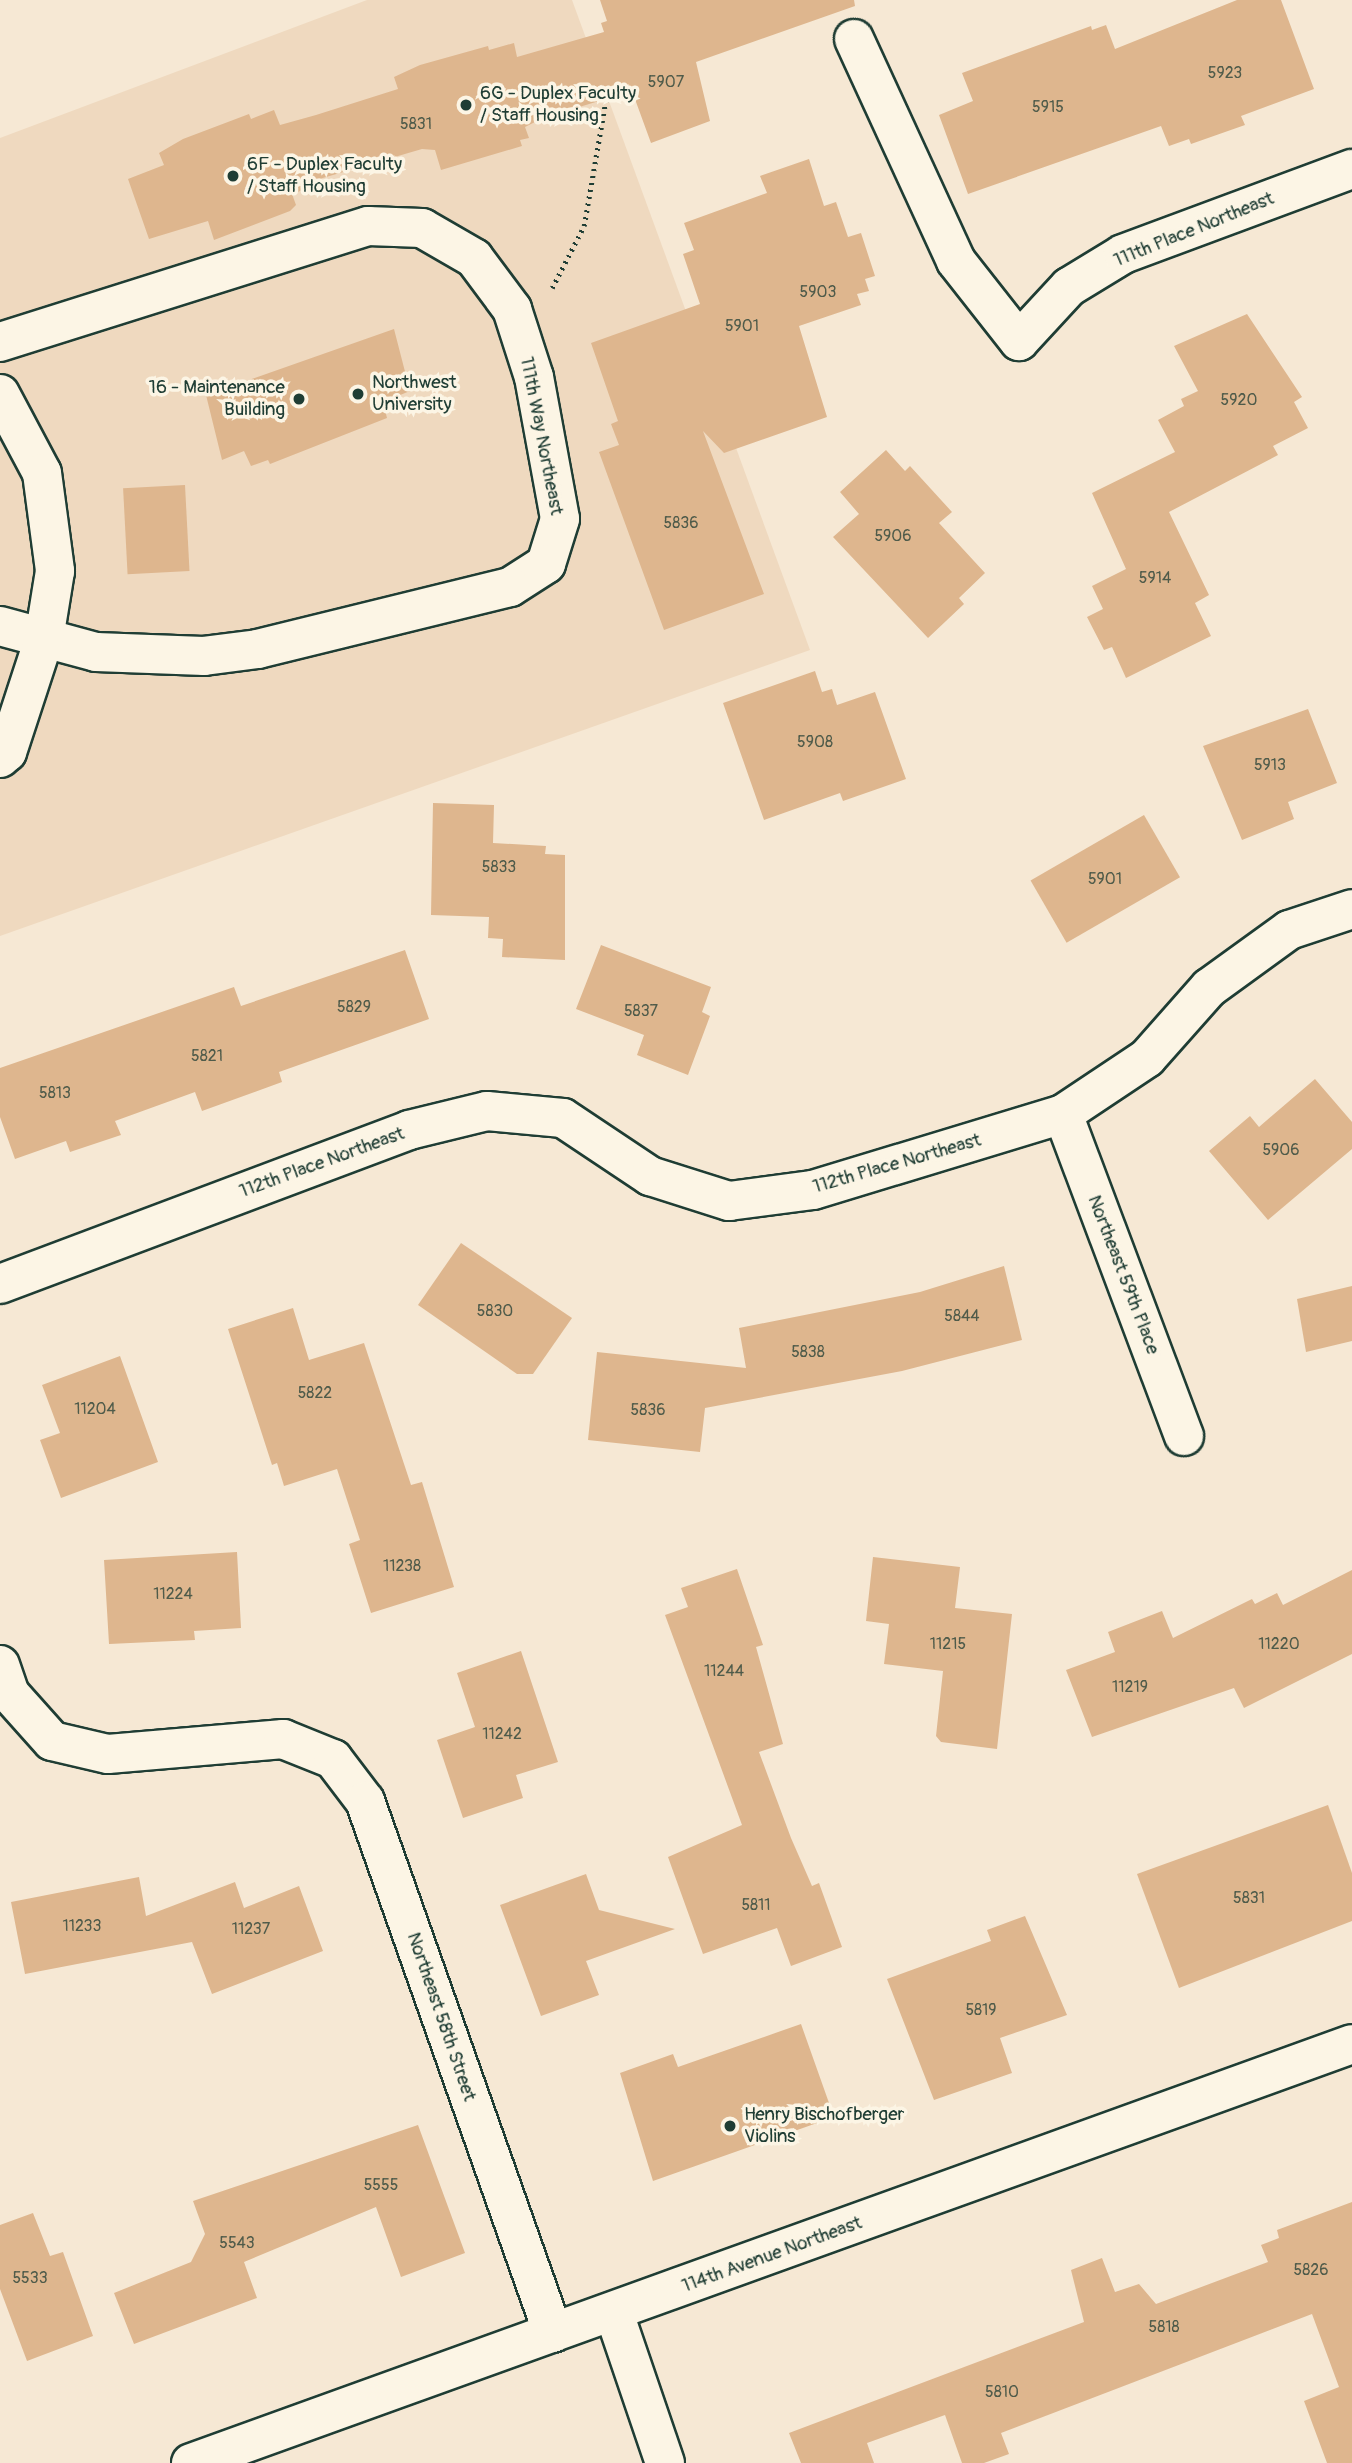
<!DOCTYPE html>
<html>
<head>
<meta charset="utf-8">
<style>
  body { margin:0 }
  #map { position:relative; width:1352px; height:2463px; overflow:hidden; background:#f6e8d4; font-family:Pangolin,sans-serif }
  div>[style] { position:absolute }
  .built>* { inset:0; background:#efd9bf }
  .building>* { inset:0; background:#deb68e; transform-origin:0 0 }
  .path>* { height:4.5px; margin-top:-2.25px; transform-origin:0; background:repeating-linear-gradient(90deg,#1f3d34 0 2px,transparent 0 7px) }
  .roads { filter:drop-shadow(2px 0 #1f3d34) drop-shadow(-2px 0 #1f3d34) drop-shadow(0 2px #1f3d34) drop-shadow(0 -2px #1f3d34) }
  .minor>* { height:38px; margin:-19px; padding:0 19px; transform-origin:19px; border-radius:19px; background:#fcf5e5 }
  .dots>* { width:19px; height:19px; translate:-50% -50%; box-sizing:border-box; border:4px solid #fcf5e5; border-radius:50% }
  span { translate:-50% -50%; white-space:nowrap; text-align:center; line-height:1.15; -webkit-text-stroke:7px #fcf5e5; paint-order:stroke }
  .number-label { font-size:16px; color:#4f5b4a }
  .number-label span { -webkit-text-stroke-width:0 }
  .poi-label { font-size:19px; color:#1f3d34 }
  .left { translate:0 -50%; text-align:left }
  .right { translate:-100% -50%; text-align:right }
  .street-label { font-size:19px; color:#1f3d34 }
</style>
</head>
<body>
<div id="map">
  <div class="built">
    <div style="clip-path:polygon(367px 0,572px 0,810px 650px,0 936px,0 138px)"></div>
  </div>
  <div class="building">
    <div style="clip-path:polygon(600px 0,854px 0,855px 6px,696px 62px,710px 121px,651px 143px,632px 91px,543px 118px,525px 127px,529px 138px,520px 140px,522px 146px,441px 170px,435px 150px,422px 149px,309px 182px,311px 187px,292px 194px,296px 205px,290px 211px,214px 240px,208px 221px,149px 239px,128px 179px,164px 165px,159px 153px,183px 139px,249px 114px,251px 119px,274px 110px,280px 125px,316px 115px,398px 89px,394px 77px,420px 65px,488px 46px,489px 50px,514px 43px,517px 57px,604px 32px,601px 23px,607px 21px)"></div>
    <div style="clip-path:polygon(1237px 0,1281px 0,1314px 89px,1241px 116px,1245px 125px,1191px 144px,1189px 139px,1169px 146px,1161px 126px,968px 194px,939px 115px,973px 101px,962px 73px,1091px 26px,1092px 30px,1106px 25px,1115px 49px)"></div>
    <div style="clip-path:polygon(809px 159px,824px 206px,836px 202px,848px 237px,861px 233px,875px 276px,865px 279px,869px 291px,857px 294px,861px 305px,799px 326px,827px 417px,724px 453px,703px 431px,764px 594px,664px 630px,599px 452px,619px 445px,611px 424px,618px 421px,591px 343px,700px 304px,683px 254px,694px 250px,684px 223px,767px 193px,760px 176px)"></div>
    <div style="clip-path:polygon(1247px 314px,1302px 397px,1294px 402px,1308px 428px,1273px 446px,1278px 455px,1169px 512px,1209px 595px,1195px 603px,1211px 636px,1126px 678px,1112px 647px,1104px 650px,1087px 617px,1103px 609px,1092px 586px,1126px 569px,1092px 493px,1175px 452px,1158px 420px,1184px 406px,1181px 399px,1198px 391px,1174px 346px)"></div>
    <div style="clip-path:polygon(394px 329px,410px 391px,383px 402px,387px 418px,270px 464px,268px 460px,251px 466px,244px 451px,222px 460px,206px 395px)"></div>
    <div style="clip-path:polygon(886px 450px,905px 471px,910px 466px,952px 512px,939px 523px,985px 573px,959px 598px,964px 604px,928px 638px,833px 537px,859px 514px,840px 492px)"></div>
    <div style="left:185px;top:485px;width:86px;height:62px;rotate:87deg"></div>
    <div style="clip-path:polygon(815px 671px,822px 692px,832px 689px,837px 705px,875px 692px,906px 779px,843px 801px,840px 793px,764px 820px,723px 703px)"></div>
    <div style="clip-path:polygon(1308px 709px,1337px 783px,1288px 802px,1294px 819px,1242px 840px,1203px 746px)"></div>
    <div style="clip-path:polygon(433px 803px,494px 805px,493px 843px,546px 846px,545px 854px,565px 855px,565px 960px,502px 957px,503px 939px,488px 938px,489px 917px,431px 915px)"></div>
    <div style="left:1144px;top:815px;width:72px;height:131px;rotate:60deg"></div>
    <div style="clip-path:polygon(601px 945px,711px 987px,702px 1012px,710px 1016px,688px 1075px,637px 1055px,644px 1035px,576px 1009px)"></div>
    <div style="clip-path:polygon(405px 950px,429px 1019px,279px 1072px,282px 1082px,202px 1111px,195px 1092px,115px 1121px,121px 1135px,70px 1152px,66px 1141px,15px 1159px,0 1117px,0 1068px,234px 987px,241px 1006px)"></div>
    <div style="clip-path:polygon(1315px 1079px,1352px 1122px,1352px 1149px,1268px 1220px,1209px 1151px,1250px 1116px,1259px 1127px)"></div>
    <div style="clip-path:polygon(461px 1243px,572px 1318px,533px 1374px,517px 1374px,418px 1305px)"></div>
    <div style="clip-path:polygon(1004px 1266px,1022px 1340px,902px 1371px,705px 1408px,700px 1452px,588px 1440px,597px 1352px,746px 1368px,739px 1328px,920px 1292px)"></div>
    <div style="clip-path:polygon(1352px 1286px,1352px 1341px,1306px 1352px,1297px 1299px)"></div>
    <div style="clip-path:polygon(293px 1308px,309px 1360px,364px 1343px,411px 1485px,422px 1482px,454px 1587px,371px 1613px,349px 1544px,360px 1540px,337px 1469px,284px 1486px,277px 1463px,272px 1465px,228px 1329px)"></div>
    <div style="clip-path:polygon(120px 1356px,158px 1462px,61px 1498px,40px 1440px,60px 1433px,42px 1385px)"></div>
    <div style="clip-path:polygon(237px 1552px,241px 1628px,194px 1631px,195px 1640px,109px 1644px,104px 1560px)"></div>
    <div style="clip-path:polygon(873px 1557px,960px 1567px,955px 1608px,1012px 1614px,997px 1749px,941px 1742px,936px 1736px,943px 1671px,884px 1664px,889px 1624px,866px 1621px)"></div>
    <div style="clip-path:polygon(737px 1569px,763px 1645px,756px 1647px,783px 1744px,759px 1752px,791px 1838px,812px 1886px,819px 1883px,842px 1947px,791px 1966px,777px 1928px,703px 1954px,668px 1857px,742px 1825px,665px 1615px,688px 1607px,681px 1588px)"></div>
    <div style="clip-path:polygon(1352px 1570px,1352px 1654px,1244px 1708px,1234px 1688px,1092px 1737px,1066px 1670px,1115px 1652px,1108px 1632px,1162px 1611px,1173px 1638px,1252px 1599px,1255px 1604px,1277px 1593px,1283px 1605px)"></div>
    <div style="clip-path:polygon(521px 1651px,558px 1762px,516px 1775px,523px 1798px,463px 1818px,437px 1740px,475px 1727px,457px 1673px)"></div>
    <div style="clip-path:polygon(1328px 1805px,1352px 1873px,1352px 1921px,1179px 1988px,1137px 1874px)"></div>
    <div style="clip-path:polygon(586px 1874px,599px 1910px,675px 1929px,586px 1961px,599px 1995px,541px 2016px,500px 1905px)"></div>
    <div style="clip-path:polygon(139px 1877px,146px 1916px,235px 1882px,244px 1908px,299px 1886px,323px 1951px,212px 1994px,192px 1942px,25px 1974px,11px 1902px)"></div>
    <div style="clip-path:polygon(1025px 1916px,1067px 2015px,1000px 2038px,1012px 2073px,934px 2100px,887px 1979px,991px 1941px,987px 1930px)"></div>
    <div style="clip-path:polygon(801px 2024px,834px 2117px,653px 2181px,620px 2073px,673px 2054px,678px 2067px)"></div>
    <div style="clip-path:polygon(418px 2125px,465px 2253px,401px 2277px,376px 2207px,244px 2262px,257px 2298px,134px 2344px,114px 2293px,191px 2262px,205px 2234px,193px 2201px)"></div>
    <div style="clip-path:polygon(1352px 2202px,1352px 2463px,1327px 2463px,1304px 2401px,1339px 2387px,1312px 2314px,1001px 2433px,1009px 2454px,984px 2463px,962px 2463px,945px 2415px,867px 2443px,874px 2463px,801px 2463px,789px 2433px,1084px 2322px,1071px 2270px,1102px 2258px,1115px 2292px,1139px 2284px,1156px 2304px,1268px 2262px,1261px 2245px,1279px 2238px,1277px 2230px)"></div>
    <div style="clip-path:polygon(33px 2213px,50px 2256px,63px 2252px,93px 2336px,27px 2361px,0 2289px,0 2225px)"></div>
  </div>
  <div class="path">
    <div style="left:552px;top:288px;width:70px;rotate:-62.7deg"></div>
    <div style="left:584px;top:226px;width:135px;rotate:-80.2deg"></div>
  </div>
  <div class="roads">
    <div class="minor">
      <div style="left:854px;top:39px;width:244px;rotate:65.3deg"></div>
      <div style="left:956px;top:261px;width:102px;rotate:51.8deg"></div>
      <div style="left:1019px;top:341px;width:74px;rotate:-47.2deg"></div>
      <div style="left:1069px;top:287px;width:63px;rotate:-31.4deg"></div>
      <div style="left:1123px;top:254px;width:244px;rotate:-20.4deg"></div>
      <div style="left:0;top:342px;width:386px;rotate:-17.5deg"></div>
      <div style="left:368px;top:226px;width:54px;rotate:2.1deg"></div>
      <div style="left:422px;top:228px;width:60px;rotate:30deg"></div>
      <div style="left:474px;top:258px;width:64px;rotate:53.3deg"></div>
      <div style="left:512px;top:309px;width:71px;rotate:72.1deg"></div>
      <div style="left:534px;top:377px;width:144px;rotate:79.6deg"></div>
      <div style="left:560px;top:519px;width:47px;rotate:107.3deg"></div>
      <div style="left:546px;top:564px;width:43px;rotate:147.4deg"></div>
      <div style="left:510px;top:587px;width:260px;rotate:166.2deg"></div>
      <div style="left:258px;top:649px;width:54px;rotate:172.6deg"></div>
      <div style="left:204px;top:656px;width:108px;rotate:-177.9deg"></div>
      <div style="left:96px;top:652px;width:99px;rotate:-164.8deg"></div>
      <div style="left:0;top:394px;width:89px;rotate:62deg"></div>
      <div style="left:42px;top:473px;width:99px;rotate:82.4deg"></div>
      <div style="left:55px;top:571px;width:69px;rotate:99.2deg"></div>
      <div style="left:44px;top:639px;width:119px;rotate:108.1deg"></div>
      <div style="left:7px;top:752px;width:9px;rotate:139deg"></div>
      <div style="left:1063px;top:1114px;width:344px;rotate:69.4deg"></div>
      <div style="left:0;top:1284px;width:437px;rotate:-20.6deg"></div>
      <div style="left:409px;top:1130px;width:80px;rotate:-13.7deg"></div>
      <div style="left:487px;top:1111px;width:76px;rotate:5.3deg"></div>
      <div style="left:563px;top:1118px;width:105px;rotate:33.7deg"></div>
      <div style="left:650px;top:1176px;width:83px;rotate:17.6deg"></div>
      <div style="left:729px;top:1201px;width:85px;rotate:-7.5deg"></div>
      <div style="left:813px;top:1190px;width:261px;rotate:-16.9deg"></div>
      <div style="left:1063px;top:1114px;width:101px;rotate:-33.7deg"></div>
      <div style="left:1147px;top:1058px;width:94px;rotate:-48.5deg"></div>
      <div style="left:1209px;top:988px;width:99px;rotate:-35.9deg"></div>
      <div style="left:1289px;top:930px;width:66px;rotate:-18.4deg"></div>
      <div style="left:0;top:1665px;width:31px;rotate:71deg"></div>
      <div style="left:10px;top:1694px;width:63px;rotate:48.2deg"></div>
      <div style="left:52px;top:1741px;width:57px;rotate:13.1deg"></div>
      <div style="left:108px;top:1754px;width:176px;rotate:-4.9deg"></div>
      <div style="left:283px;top:1739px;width:54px;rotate:21.8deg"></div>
      <div style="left:333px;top:1759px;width:53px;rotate:52.7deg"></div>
      <div style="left:365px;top:1801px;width:564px;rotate:70.54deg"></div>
      <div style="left:614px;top:2313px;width:158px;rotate:71.2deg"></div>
      <div style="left:191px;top:2463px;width:1234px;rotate:-19.84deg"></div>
    </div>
  </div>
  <div class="dots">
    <div style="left:466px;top:105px;background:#1f3d34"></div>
    <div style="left:233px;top:176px;background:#1f3d34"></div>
    <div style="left:358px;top:394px;background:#1f3d34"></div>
    <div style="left:299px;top:399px;background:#1f3d34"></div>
    <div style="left:730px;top:2126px;background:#1f3d34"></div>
  </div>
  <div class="number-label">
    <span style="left:1225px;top:73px">5923</span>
    <span style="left:666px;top:82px">5907</span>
    <span style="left:1048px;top:107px">5915</span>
    <span style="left:416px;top:124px">5831</span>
    <span style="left:818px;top:292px">5903</span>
    <span style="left:742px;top:326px">5901</span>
    <span style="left:1239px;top:400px">5920</span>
    <span style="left:681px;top:523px">5836</span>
    <span style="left:893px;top:536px">5906</span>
    <span style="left:1155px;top:578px">5914</span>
    <span style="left:815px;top:742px">5908</span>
    <span style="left:1270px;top:765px">5913</span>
    <span style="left:499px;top:867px">5833</span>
    <span style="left:1105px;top:879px">5901</span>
    <span style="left:354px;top:1007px">5829</span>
    <span style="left:641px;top:1011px">5837</span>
    <span style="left:207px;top:1056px">5821</span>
    <span style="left:55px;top:1093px">5813</span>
    <span style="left:1281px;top:1150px">5906</span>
    <span style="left:495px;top:1311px">5830</span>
    <span style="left:962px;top:1316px">5844</span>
    <span style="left:808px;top:1352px">5838</span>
    <span style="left:315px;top:1393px">5822</span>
    <span style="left:95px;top:1409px">11204</span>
    <span style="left:648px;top:1410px">5836</span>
    <span style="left:402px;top:1566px">11238</span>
    <span style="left:173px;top:1594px">11224</span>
    <span style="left:948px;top:1644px">11215</span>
    <span style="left:1279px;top:1644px">11220</span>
    <span style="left:724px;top:1671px">11244</span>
    <span style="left:1130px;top:1687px">11219</span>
    <span style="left:502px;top:1734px">11242</span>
    <span style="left:1249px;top:1898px">5831</span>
    <span style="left:756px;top:1905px">5811</span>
    <span style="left:82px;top:1926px">11233</span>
    <span style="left:251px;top:1929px">11237</span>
    <span style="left:981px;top:2010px">5819</span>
    <span style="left:381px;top:2185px">5555</span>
    <span style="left:237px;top:2243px">5543</span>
    <span style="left:1311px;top:2270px">5826</span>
    <span style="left:30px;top:2278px">5533</span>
    <span style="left:1164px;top:2327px">5818</span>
    <span style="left:1002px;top:2392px">5810</span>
  </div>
  <div class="poi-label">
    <span class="left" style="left:480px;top:105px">6G - Duplex Faculty<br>/ Staff Housing</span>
    <span class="left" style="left:247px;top:176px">6F - Duplex Faculty<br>/ Staff Housing</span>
    <span class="left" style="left:372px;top:394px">Northwest<br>University</span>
    <span class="right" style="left:285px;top:399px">16 - Maintenance<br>Building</span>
    <span class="left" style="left:744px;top:2126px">Henry Bischofberger<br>Violins</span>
  </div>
  <div class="street-label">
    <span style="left:1194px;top:230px;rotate:-22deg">111th Place Northeast</span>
    <span style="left:541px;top:436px;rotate:79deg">111th Way Northeast</span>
    <span style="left:322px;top:1163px;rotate:-20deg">112th Place Northeast</span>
    <span style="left:897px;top:1164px;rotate:-16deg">112th Place Northeast</span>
    <span style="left:1123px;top:1275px;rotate:69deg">Northeast 59th Place</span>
    <span style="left:441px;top:2017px;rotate:71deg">Northeast 58th Street</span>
    <span style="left:772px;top:2255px;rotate:-20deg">114th Avenue Northeast</span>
  </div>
</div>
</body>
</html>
